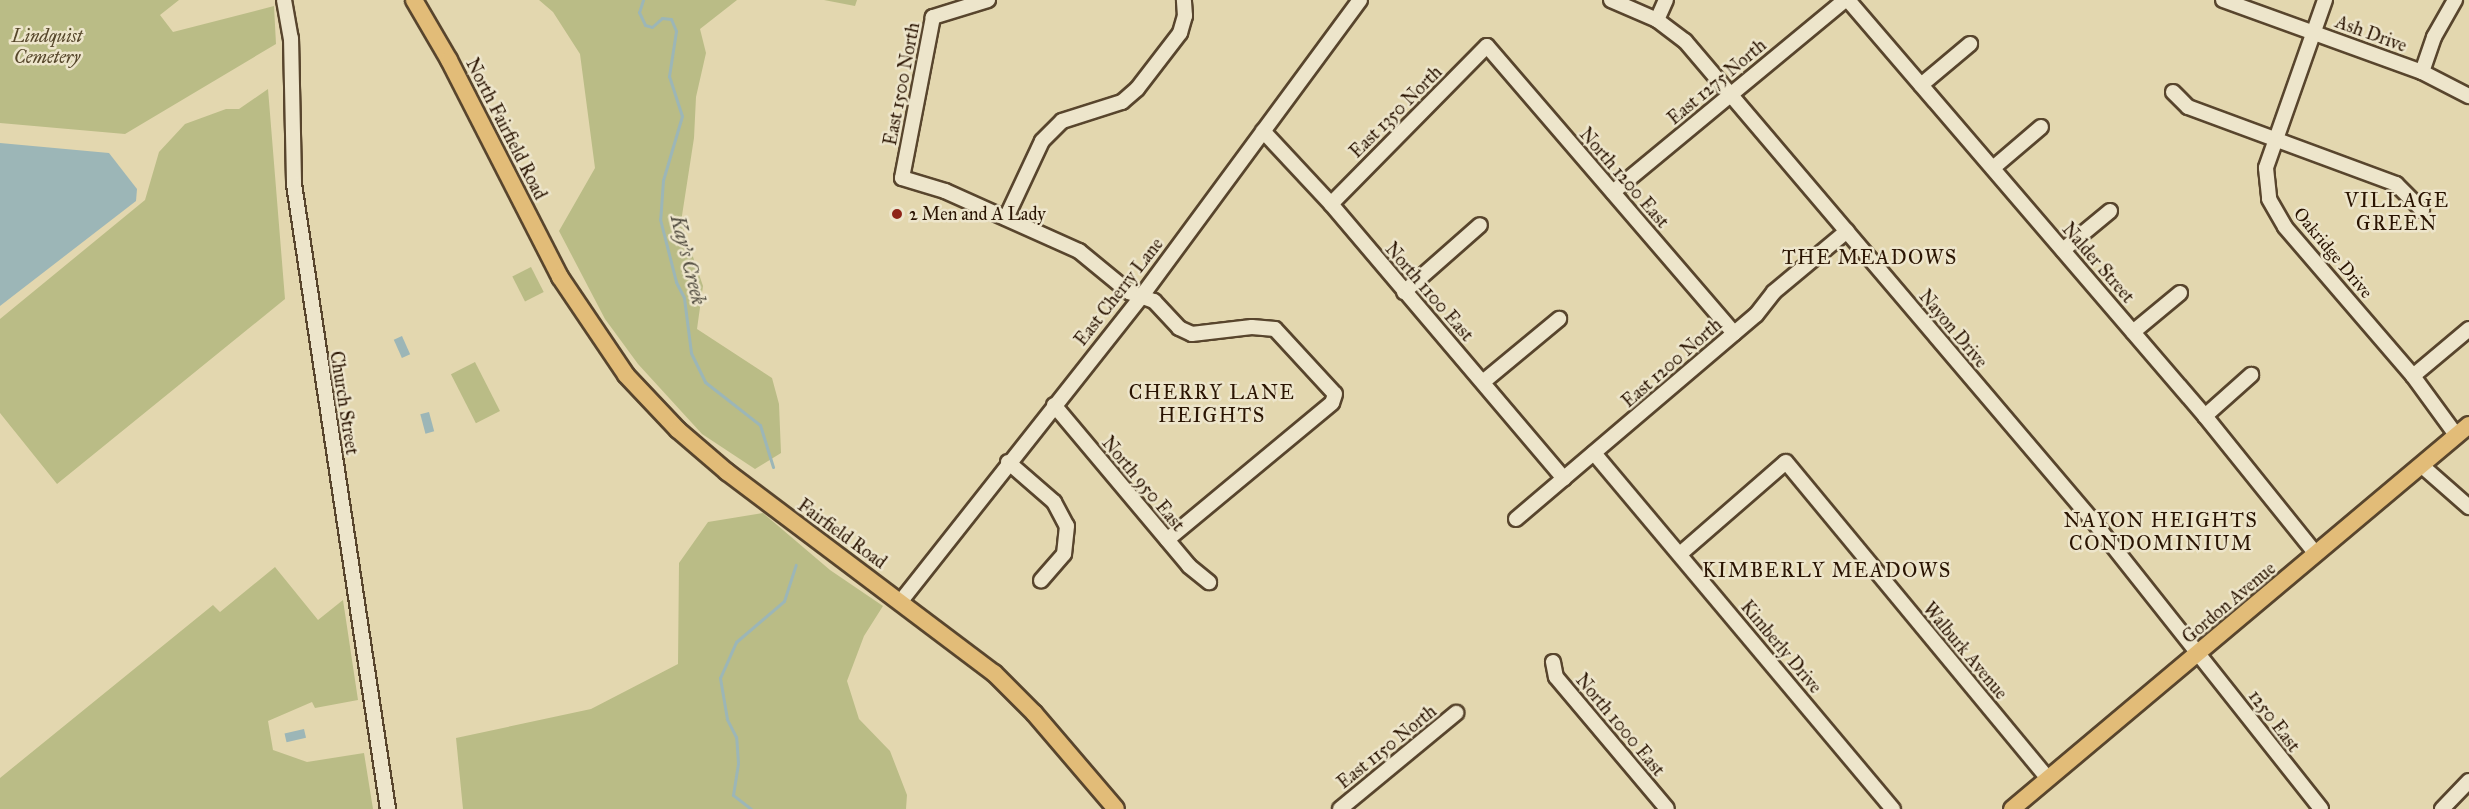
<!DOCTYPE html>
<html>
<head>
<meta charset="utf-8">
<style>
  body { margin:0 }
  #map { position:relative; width:2469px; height:809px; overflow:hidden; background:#e3d7af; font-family:"IM FELL Great Primer",serif }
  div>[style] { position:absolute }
  .green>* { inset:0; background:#babc86; transform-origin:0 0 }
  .water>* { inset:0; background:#9cb6b7; transform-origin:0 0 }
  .stream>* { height:3px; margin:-1.5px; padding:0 1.5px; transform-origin:1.5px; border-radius:1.5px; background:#9cb6b7 }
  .roads { filter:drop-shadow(2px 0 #58452d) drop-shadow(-2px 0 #58452d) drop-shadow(0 2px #58452d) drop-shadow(0 -2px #58452d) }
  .minor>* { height:14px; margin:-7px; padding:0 7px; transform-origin:7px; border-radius:7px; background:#ede5cb }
  .major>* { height:16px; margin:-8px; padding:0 8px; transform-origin:8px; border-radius:8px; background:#e2bc78 }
  .dots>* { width:16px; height:16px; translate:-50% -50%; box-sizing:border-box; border:3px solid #ede5cb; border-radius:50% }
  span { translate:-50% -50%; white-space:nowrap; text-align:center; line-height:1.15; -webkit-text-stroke:5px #ede5cb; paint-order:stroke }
  .street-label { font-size:18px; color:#2a1402 }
  .park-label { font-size:18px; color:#55462a; font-style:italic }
  .poi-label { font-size:18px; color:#2a1402 }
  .left { translate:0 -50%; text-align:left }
  .neighbourhood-label { font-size:20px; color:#2a1402; letter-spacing:1.5px }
  .water-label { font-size:20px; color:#524d41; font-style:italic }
</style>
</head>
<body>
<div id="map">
  <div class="green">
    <div style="clip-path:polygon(0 0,179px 0,160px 15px,173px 32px,274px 6px,276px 44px,125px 134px,0 123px)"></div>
    <div style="clip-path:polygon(539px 0,737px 0,700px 29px,706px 53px,696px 97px,694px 138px,681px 222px,703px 286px,697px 329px,772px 378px,779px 404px,781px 453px,755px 469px,702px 434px,638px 364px,605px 319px,559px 231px,595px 168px,580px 54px,553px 12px)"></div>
    <div style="clip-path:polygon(824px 0,857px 0,855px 6px)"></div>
    <div style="clip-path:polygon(268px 89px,285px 299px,57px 484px,0 413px,0 319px,145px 200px,159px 152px,185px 124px,226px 109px,239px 109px)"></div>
    <div style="left:531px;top:267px;width:28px;height:21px;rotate:63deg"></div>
    <div style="left:475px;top:362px;width:55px;height:27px;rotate:63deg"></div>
    <div style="clip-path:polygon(763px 513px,830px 570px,883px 606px,864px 636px,847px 681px,859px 719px,890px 751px,907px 795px,906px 809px,463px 809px,456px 738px,591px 709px,678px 664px,679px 563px,708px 522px)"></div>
    <div style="clip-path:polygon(275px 567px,318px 620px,343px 600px,358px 700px,315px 708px,312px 702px,268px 721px,273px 750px,307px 762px,364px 753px,373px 809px,0 809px,0 778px,213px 605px,220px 612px)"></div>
  </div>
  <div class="water">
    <div style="clip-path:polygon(0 143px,109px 153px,137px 189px,136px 201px,0 306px)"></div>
    <div style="left:402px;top:336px;width:20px;height:9px;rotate:66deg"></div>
    <div style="left:429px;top:412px;width:20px;height:9px;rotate:75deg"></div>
    <div style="left:304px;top:729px;width:9px;height:20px;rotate:77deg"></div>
  </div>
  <div class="stream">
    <div style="left:643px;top:0;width:13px;rotate:108deg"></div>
    <div style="left:639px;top:12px;width:14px;rotate:65deg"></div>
    <div style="left:645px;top:25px;width:7px;rotate:16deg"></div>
    <div style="left:652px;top:27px;width:13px;rotate:-42deg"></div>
    <div style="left:662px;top:18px;width:9px;rotate:6deg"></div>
    <div style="left:671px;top:19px;width:13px;rotate:67deg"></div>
    <div style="left:676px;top:31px;width:46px;rotate:98.8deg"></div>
    <div style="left:669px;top:76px;width:42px;rotate:72deg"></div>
    <div style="left:682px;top:116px;width:67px;rotate:106.5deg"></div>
    <div style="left:663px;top:180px;width:39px;rotate:94deg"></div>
    <div style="left:660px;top:219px;width:65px;rotate:75.7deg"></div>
    <div style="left:676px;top:282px;width:18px;rotate:63deg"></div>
    <div style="left:684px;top:298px;width:55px;rotate:82.7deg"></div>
    <div style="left:691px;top:353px;width:32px;rotate:64deg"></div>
    <div style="left:705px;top:382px;width:70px;rotate:38deg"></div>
    <div style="left:760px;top:425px;width:44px;rotate:72.8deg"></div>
    <div style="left:751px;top:809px;width:23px;rotate:-142deg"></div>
    <div style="left:733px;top:795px;width:32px;rotate:-81deg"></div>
    <div style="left:738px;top:763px;width:26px;rotate:-94deg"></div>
    <div style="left:736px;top:737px;width:20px;rotate:-117deg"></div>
    <div style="left:727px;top:719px;width:42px;rotate:-99.7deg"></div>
    <div style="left:720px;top:678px;width:39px;rotate:-66deg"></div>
    <div style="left:736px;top:642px;width:63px;rotate:-40.5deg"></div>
    <div style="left:784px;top:601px;width:38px;rotate:-72deg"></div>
  </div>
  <div class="roads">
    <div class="minor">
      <div style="left:284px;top:0;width:39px;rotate:80deg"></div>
      <div style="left:291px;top:38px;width:146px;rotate:88.8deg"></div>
      <div style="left:294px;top:184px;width:632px;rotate:81.45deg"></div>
      <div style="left:988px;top:0;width:58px;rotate:162.8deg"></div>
      <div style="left:933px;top:17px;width:164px;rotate:100.9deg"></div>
      <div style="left:902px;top:178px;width:45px;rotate:16.8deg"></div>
      <div style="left:945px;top:191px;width:147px;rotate:24.1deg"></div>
      <div style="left:1079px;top:251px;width:65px;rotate:39.4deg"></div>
      <div style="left:1129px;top:292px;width:27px;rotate:20deg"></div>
      <div style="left:1154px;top:301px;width:37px;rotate:47deg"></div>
      <div style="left:1179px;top:328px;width:14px;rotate:25deg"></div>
      <div style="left:1192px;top:334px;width:60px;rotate:-6.7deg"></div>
      <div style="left:1252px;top:327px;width:23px;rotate:5deg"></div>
      <div style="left:1275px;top:329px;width:88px;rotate:47.3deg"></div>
      <div style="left:1335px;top:394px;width:9px;rotate:108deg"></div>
      <div style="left:1332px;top:403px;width:214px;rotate:140.3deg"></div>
      <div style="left:1611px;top:0;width:50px;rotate:23.5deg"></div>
      <div style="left:1657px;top:20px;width:35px;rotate:37deg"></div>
      <div style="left:1685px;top:41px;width:630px;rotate:49.64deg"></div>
      <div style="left:2093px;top:521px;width:367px;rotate:51.6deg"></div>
      <div style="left:1848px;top:0;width:548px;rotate:49.36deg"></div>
      <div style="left:2205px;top:416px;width:177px;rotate:51.2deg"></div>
      <div style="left:2223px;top:0;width:212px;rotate:19.9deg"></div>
      <div style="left:2422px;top:72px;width:53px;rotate:27.1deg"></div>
      <div style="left:2325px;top:0;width:178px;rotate:109.4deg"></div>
      <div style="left:2266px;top:168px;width:31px;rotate:84deg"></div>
      <div style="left:2269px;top:199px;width:32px;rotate:60deg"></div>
      <div style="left:2285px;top:227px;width:196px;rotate:49.3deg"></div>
      <div style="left:2413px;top:376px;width:73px;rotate:53.9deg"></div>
      <div style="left:1657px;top:20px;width:22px;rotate:-66deg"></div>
      <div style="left:2422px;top:72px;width:37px;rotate:-71deg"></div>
      <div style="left:2434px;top:37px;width:43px;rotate:-60.4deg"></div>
      <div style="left:1921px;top:85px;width:64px;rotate:-39.9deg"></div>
      <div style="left:2173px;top:92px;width:21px;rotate:45deg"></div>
      <div style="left:2188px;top:107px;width:222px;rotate:20.3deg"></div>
      <div style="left:2396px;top:184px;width:37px;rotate:45deg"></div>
      <div style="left:1263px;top:131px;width:100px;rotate:47deg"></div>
      <div style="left:1331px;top:204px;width:360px;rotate:49.7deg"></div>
      <div style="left:1993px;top:168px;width:63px;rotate:-40.5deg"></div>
      <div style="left:1613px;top:192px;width:301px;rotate:-39.6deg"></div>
      <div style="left:1331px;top:204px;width:222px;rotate:-45.4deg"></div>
      <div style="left:1487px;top:46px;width:379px;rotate:49.3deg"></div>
      <div style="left:1006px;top:218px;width:85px;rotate:-64.9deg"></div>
      <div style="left:1042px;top:141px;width:28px;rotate:-45deg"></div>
      <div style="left:1062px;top:121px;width:63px;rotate:-17.6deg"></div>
      <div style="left:1122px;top:102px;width:20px;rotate:-41deg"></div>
      <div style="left:1137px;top:89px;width:71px;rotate:-52.5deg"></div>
      <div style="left:1180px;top:33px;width:18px;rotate:-74deg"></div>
      <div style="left:1185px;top:16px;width:16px;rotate:-94deg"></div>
      <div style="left:2063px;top:250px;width:61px;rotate:-39.7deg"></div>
      <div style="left:1404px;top:292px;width:101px;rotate:-41.4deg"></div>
      <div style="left:2133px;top:332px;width:61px;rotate:-39.7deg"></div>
      <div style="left:2413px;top:376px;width:73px;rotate:-40deg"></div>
      <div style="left:1483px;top:382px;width:99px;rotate:-39.7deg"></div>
      <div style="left:1054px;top:405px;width:210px;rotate:50deg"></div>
      <div style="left:1189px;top:566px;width:26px;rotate:39deg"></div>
      <div style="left:2205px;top:416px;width:62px;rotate:-41.7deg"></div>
      <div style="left:1594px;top:453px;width:465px;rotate:50deg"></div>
      <div style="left:1008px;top:462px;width:61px;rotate:41deg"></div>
      <div style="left:1054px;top:502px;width:27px;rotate:62deg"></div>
      <div style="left:1067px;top:526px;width:28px;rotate:96deg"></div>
      <div style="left:1064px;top:554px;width:35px;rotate:131deg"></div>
      <div style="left:2421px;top:465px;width:64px;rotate:41.2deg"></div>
      <div style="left:1516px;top:519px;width:315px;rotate:-40.4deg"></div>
      <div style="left:1756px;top:315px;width:29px;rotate:-52deg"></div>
      <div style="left:1774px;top:292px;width:95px;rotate:-39.9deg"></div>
      <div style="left:1680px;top:554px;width:140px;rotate:-41deg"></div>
      <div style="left:1786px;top:462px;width:411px;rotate:50.4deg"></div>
      <div style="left:901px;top:601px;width:387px;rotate:-51.7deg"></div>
      <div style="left:1141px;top:297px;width:369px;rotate:-53.6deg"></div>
      <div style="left:1553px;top:662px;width:15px;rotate:79deg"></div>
      <div style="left:1556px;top:677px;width:172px;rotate:49.9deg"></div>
      <div style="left:1340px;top:809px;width:151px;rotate:-39.6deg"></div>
      <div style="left:2442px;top:809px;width:39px;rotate:-46deg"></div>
    </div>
    <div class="major">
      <div style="left:414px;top:0;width:69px;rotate:59.7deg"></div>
      <div style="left:449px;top:60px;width:244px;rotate:62.9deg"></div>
      <div style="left:560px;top:277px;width:118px;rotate:56deg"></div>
      <div style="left:626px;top:375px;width:76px;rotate:46.6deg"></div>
      <div style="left:678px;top:430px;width:65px;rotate:40.6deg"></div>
      <div style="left:727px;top:472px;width:334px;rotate:37deg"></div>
      <div style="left:994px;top:673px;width:57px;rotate:45deg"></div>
      <div style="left:1034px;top:713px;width:126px;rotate:49.5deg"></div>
      <div style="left:2012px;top:809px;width:597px;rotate:-40.04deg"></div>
    </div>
  </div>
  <div class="dots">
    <div style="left:897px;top:214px;background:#8f2418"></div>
  </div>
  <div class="street-label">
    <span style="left:2371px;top:34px;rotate:20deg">Ash Drive</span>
    <span style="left:1717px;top:82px;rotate:-40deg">East 1275 North</span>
    <span style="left:902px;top:84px;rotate:-79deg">East 1500 North</span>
    <span style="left:1396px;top:112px;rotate:-45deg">East 1350 North</span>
    <span style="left:506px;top:129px;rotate:63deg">North Fairfield Road</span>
    <span style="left:1624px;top:178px;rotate:49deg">North 1200 East</span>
    <span style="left:2333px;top:253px;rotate:50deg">Oakridge Drive</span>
    <span style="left:2098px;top:263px;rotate:49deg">Nalder Street</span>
    <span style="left:1119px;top:292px;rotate:-52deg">East Cherry Lane</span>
    <span style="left:1429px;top:292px;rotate:49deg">North 1100 East</span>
    <span style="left:1953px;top:329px;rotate:50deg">Nayon Drive</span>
    <span style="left:1672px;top:363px;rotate:-41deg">East 1200 North</span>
    <span style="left:344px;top:403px;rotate:81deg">Church Street</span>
    <span style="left:1143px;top:484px;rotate:50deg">North 950 East</span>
    <span style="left:842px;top:534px;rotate:36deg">Fairfield Road</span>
    <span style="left:2229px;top:603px;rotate:-40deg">Gordon Avenue</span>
    <span style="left:1781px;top:647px;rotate:50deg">Kimberly Drive</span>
    <span style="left:1965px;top:651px;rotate:50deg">Walburk Avenue</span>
    <span style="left:2274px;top:721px;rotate:53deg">1250 East</span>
    <span style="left:1620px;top:725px;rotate:50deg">North 1000 East</span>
    <span style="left:1387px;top:747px;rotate:-39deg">East 1150 North</span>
  </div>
  <div class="park-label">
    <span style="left:47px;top:47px">Lindquist<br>Cemetery</span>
  </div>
  <div class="poi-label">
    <span class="left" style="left:909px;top:214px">2 Men and A Lady</span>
  </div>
  <div class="neighbourhood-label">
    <span style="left:2397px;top:212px">VILLAGE<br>GREEN</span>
    <span style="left:1870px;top:257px">THE MEADOWS</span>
    <span style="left:1212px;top:404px">CHERRY LANE<br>HEIGHTS</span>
    <span style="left:2161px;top:532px">NAYON HEIGHTS<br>CONDOMINIUM</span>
    <span style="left:1827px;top:570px">KIMBERLY MEADOWS</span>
  </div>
  <div class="water-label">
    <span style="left:688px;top:260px;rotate:76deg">Kay's Creek</span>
  </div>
</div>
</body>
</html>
